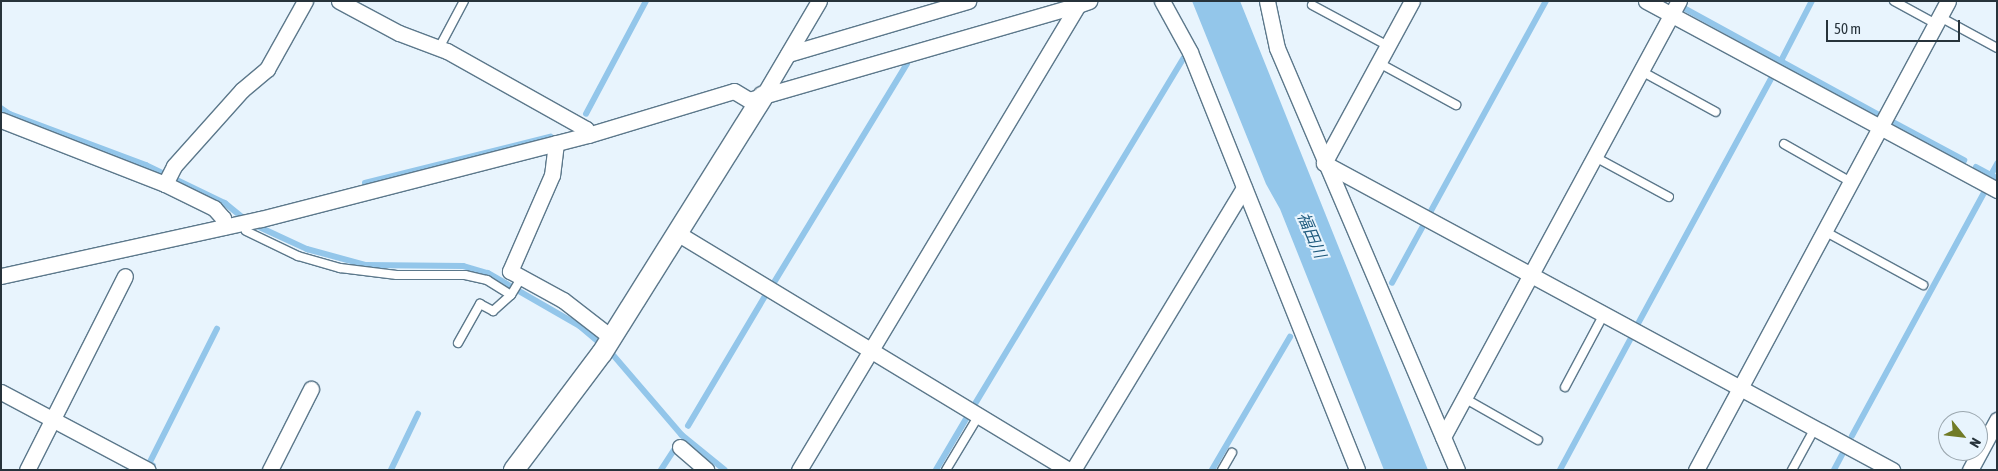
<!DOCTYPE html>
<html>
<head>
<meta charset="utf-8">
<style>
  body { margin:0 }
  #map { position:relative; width:1998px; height:471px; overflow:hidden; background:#e8f4fd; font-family:"Asap Condensed","Noto Sans JP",sans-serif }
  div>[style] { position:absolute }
  .water>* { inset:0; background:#93c6ea }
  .stream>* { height:5.5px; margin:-2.75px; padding:0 2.75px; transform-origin:2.75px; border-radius:2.75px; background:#93c6ea }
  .roads { filter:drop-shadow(1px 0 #5c788b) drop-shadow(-1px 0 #5c788b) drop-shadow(0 1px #5c788b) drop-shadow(0 -1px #5c788b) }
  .service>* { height:8px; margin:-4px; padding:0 4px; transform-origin:4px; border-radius:4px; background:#fff }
  .minor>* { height:15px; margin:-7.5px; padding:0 7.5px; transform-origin:7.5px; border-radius:7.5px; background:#fff }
  .tertiary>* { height:20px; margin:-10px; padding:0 10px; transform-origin:10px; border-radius:10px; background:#fff }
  span { translate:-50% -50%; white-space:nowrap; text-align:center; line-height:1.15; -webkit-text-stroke:4px #e8f4fd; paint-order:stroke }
  .water-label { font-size:16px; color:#205b7e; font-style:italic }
  .frame { position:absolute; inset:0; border:2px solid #27333b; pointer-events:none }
  .north { position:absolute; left:1938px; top:411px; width:50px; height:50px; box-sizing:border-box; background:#e8f4fd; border:1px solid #9ba7af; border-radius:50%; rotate:119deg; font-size:14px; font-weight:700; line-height:20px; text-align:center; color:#27333b }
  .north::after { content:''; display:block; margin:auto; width:18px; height:22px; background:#717b26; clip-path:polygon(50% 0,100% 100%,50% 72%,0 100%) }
  .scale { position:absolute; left:1826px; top:20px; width:134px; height:22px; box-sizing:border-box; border:2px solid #27333b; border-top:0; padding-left:6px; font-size:15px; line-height:18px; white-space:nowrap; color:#27333b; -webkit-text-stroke:4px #e8f4fd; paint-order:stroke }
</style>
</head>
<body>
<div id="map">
  <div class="water">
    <div style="clip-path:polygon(1192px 1px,1240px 1px,1428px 470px,1384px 470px,1280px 209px,1266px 184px)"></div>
  </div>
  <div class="stream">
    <div style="left:1684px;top:8px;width:221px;rotate:28.7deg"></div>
    <div style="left:1781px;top:61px;width:68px;rotate:-62.7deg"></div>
    <div style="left:1px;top:108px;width:11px;rotate:34deg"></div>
    <div style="left:10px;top:114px;width:145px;rotate:20.6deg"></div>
    <div style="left:146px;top:165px;width:88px;rotate:25.7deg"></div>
    <div style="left:225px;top:203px;width:26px;rotate:39deg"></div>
    <div style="left:586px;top:114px;width:128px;rotate:-62deg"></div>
    <div style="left:1893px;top:122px;width:81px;rotate:28.2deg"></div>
    <div style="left:1976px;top:167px;width:24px;rotate:28deg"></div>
    <div style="left:1991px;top:175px;width:13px;rotate:-61deg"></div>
    <div style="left:365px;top:183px;width:191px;rotate:-14deg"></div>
    <div style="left:1431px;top:211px;width:239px;rotate:-61.3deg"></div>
    <div style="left:253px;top:224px;width:60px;rotate:24.8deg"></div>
    <div style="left:307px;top:249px;width:61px;rotate:15.2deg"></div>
    <div style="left:366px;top:265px;width:97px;rotate:0.6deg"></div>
    <div style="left:463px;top:266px;width:26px;rotate:16deg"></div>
    <div style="left:488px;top:273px;width:106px;rotate:29.9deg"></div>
    <div style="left:580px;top:326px;width:39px;rotate:40deg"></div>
    <div style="left:610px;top:351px;width:111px;rotate:49.4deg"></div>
    <div style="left:682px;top:435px;width:55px;rotate:39.1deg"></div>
    <div style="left:775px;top:281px;width:254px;rotate:-58.7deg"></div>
    <div style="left:1392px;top:283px;width:63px;rotate:-61.4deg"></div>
    <div style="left:1639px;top:322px;width:281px;rotate:-61.5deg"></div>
    <div style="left:975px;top:404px;width:404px;rotate:-58.9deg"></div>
    <div style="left:688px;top:426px;width:149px;rotate:-59.3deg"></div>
    <div style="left:1852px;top:436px;width:279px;rotate:-61.5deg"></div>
    <div style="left:153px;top:466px;width:4px;rotate:-153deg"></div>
    <div style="left:149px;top:464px;width:151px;rotate:-63.3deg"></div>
    <div style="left:391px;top:470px;width:62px;rotate:-64.3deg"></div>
    <div style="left:661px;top:470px;width:27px;rotate:-57deg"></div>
    <div style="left:936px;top:470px;width:59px;rotate:-59.5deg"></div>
    <div style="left:1212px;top:470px;width:154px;rotate:-59.6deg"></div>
    <div style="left:1560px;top:470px;width:148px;rotate:-61.7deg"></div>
    <div style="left:1834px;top:470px;width:19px;rotate:-62deg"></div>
  </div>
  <div class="roads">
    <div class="service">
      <div style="left:1894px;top:1px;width:48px;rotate:28.7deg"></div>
      <div style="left:1312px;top:5px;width:86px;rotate:28.3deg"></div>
      <div style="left:1940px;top:17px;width:65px;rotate:28.5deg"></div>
      <div style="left:439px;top:48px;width:53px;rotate:-62deg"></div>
      <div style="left:1379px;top:63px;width:88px;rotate:28.6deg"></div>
      <div style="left:1641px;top:71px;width:85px;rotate:28.7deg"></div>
      <div style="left:1784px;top:144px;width:77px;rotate:29.6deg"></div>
      <div style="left:1595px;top:157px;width:84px;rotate:28.4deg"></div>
      <div style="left:246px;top:231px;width:58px;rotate:25.7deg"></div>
      <div style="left:298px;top:256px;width:44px;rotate:15.9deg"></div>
      <div style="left:340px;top:268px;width:57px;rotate:7deg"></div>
      <div style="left:397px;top:275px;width:68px"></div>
      <div style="left:465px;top:275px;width:23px;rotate:13deg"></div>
      <div style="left:487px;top:280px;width:28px;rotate:32deg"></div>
      <div style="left:511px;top:295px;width:21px;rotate:-59deg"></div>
      <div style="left:1824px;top:231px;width:113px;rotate:28.6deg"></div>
      <div style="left:458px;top:343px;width:45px;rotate:-60.6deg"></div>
      <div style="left:480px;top:304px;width:15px;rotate:28deg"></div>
      <div style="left:493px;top:311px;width:24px;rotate:-42deg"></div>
      <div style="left:1565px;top:387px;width:83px;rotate:-61.9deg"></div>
      <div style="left:1464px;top:398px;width:85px;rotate:29.6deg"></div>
      <div style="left:946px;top:470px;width:64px;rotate:-59deg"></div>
      <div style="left:1222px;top:470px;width:20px;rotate:-60deg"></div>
      <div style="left:1792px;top:470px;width:48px;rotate:-61.3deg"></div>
    </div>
    <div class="minor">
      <div style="left:339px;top:1px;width:68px;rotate:28.1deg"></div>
      <div style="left:399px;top:33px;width:51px;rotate:20.6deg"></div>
      <div style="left:447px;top:51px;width:159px;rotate:29.3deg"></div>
      <div style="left:586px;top:129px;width:6px;rotate:72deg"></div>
      <div style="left:1162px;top:1px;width:58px;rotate:61.2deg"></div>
      <div style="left:1190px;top:52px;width:450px;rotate:68.2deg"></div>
      <div style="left:1267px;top:1px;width:48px;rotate:78deg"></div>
      <div style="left:1277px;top:48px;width:459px;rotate:66.9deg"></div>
      <div style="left:1646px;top:1px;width:399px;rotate:28.3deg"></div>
      <div style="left:788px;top:54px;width:188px;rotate:-16.4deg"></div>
      <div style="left:763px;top:96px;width:110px;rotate:-59.5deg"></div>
      <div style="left:1px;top:120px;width:176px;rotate:21.3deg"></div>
      <div style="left:165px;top:184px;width:55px;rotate:26.1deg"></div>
      <div style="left:214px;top:208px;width:13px;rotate:48deg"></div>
      <div style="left:223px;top:218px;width:9px;rotate:90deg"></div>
      <div style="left:556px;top:143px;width:32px;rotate:97deg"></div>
      <div style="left:552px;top:175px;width:105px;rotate:113.6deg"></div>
      <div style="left:510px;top:271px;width:60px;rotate:28.7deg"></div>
      <div style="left:563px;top:300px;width:62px;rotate:37.8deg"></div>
      <div style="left:1324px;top:163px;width:646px;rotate:28.39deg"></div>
      <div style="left:1324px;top:163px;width:184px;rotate:-61.5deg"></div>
      <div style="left:165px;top:184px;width:20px;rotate:-63deg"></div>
      <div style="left:174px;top:166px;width:102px;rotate:-48.2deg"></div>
      <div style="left:242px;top:90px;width:33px;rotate:-40deg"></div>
      <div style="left:267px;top:69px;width:78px;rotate:-60.8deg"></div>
      <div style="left:677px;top:233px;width:458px;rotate:31.2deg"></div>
      <div style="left:1px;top:276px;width:266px;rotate:-12.4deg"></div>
      <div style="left:261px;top:219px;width:338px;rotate:-14.4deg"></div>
      <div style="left:588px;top:135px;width:152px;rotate:-16.8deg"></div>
      <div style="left:734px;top:91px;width:17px;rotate:31deg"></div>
      <div style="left:749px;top:100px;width:342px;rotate:-16.1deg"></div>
      <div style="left:1px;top:392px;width:166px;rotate:28deg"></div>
      <div style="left:1443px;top:437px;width:496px;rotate:-61.6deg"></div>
      <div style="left:680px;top:447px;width:35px;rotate:41deg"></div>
      <div style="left:27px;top:470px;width:217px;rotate:-63.2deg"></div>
      <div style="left:270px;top:470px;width:91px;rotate:-63.2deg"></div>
      <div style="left:799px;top:470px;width:542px;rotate:-59.04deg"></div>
      <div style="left:1078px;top:5px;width:12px;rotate:-20deg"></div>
      <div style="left:1073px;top:470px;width:330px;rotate:-58.8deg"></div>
      <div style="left:1696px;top:470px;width:532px;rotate:-61.75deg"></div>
      <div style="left:1970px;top:470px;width:57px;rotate:-61.6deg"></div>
    </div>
    <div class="tertiary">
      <div style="left:514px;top:470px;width:146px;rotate:-53.1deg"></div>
      <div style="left:602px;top:353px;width:303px;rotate:-57.9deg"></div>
    </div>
  </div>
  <div class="water-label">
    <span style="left:1312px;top:235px;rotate:67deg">福田川</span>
  </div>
  <div class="frame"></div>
  <div class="north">N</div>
  <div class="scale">50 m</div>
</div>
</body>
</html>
